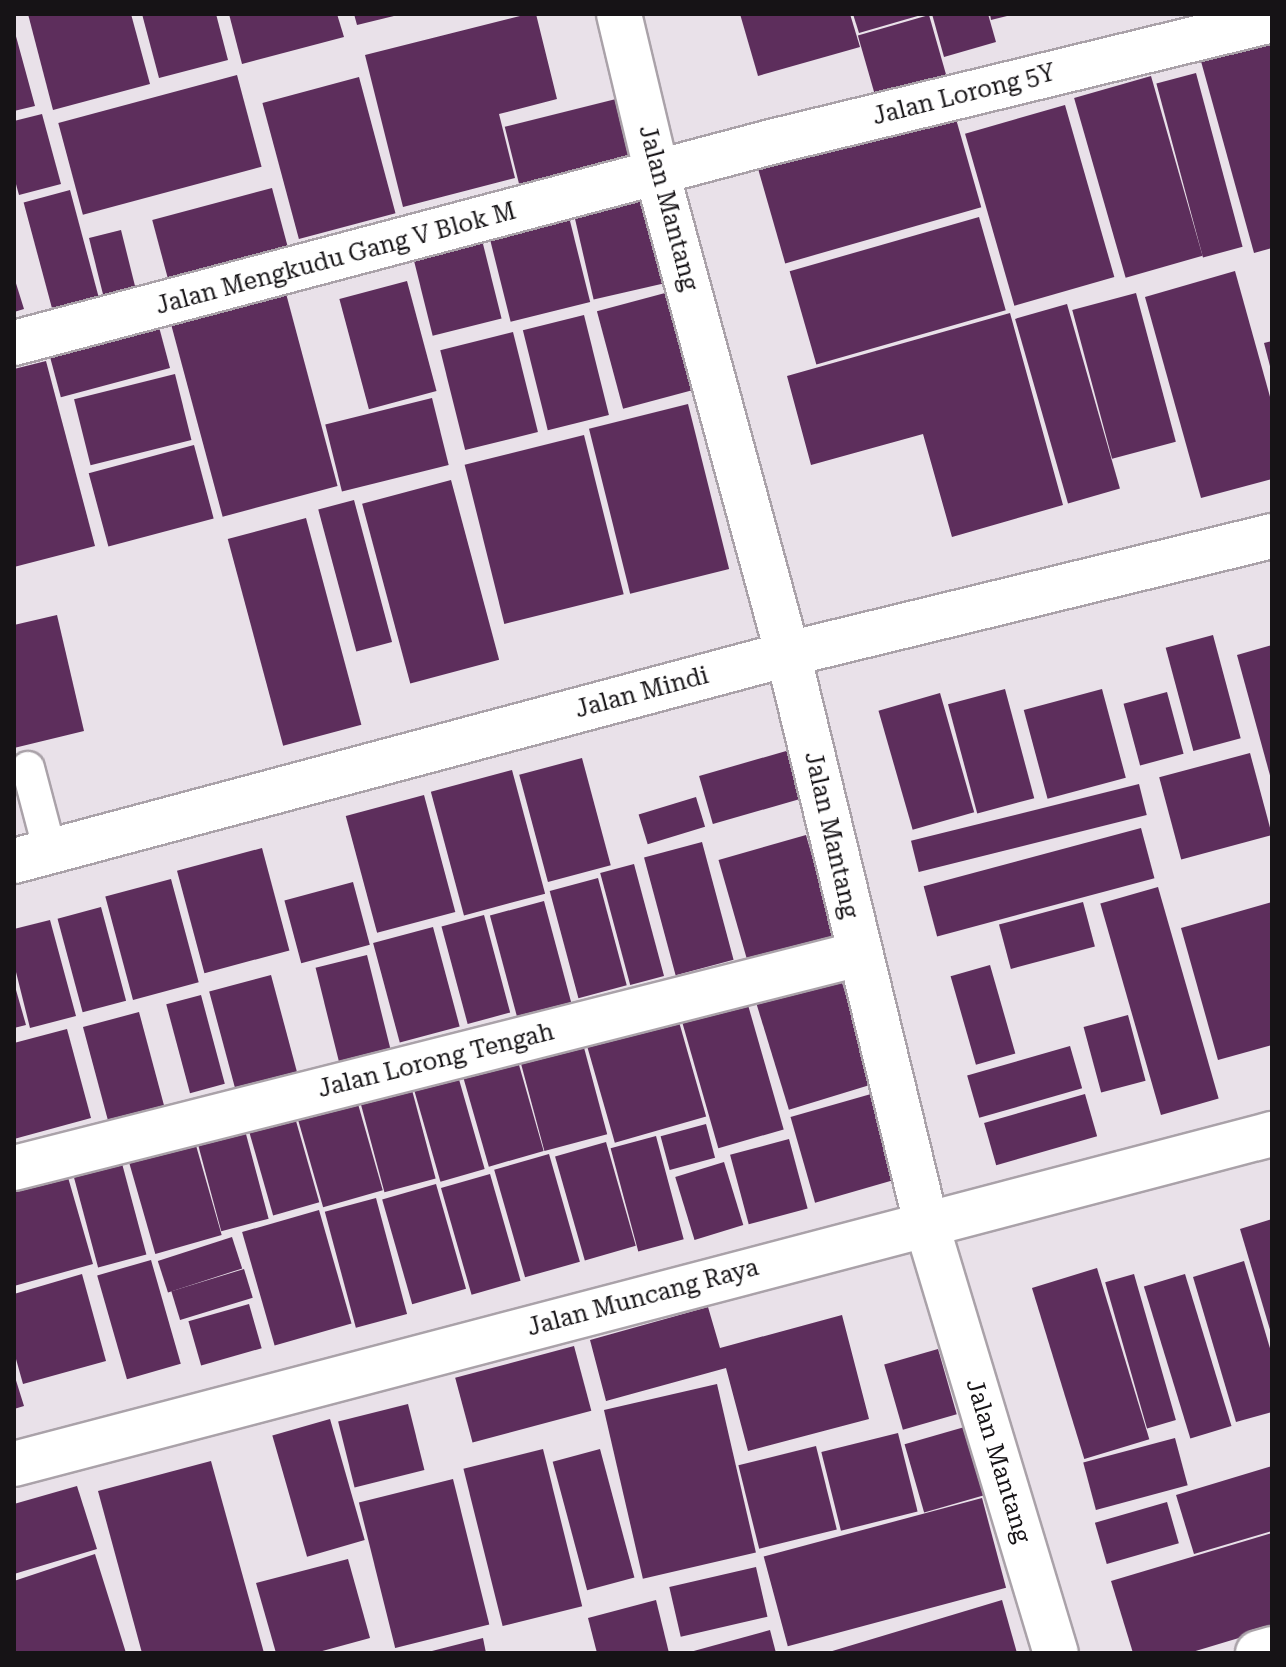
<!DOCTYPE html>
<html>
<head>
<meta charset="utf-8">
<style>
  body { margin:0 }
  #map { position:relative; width:1286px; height:1667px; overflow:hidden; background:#e9e1e9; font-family:"Roboto Serif",serif }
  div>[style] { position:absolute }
  .building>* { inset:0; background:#5d2e5c; transform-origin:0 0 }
  .roads { filter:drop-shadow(2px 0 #aaa2a9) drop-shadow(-2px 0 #aaa2a9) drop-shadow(0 2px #aaa2a9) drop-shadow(0 -2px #aaa2a9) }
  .service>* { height:32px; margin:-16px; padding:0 16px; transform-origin:16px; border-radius:16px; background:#fff }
  .minor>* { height:44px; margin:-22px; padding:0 22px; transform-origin:22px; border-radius:22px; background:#fff }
  .tertiary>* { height:44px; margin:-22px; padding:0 22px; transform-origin:22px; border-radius:22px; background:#fff }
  span { translate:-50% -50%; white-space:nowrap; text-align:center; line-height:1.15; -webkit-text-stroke:8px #fff; paint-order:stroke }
  .street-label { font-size:24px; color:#161316 }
  .frame { position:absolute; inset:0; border:16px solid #161316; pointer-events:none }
</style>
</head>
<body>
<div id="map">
  <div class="building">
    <div style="clip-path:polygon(28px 14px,131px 14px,150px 84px,53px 110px)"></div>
    <div style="clip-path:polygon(142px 14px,216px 14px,228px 60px,159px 78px)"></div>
    <div style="clip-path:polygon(229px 14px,337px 14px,344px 37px,242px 64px)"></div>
    <div style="clip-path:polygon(354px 14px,398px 14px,398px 15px,357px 25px)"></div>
    <div style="clip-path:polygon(528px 14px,536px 14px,557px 99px,499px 114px,515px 178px,403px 207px,365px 55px)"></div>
    <div style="clip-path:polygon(740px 14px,850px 14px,860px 47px,758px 76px)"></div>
    <div style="clip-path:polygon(853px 14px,921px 14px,921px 15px,859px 33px)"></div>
    <div style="clip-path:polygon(932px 14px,988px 14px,996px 42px,944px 57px)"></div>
    <div style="clip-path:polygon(990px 14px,1011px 14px,1011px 15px,991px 20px)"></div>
    <div style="left:929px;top:15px;width:74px;height:74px;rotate:74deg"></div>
    <div style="clip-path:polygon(14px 29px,35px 106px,14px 111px)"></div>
    <div style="clip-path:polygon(1272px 34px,1272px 248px,1254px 253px,1199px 54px)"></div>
    <div style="left:1196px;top:73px;width:180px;height:41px;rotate:75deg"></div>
    <div style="left:237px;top:75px;width:95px;height:185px;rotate:75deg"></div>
    <div style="left:1151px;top:76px;width:187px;height:80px;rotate:74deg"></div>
    <div style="left:359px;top:77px;width:141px;height:100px;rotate:75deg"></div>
    <div style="left:628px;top:96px;width:59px;height:127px;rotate:76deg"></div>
    <div style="left:1065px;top:105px;width:179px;height:104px;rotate:74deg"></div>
    <div style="left:954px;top:112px;width:99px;height:204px;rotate:74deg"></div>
    <div style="clip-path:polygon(42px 114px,61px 184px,19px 195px,14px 177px,14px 121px)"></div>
    <div style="left:272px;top:188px;width:66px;height:124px;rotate:75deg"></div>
    <div style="left:70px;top:190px;width:120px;height:48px;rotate:75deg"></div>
    <div style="left:646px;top:193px;width:92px;height:75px;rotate:77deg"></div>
    <div style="left:566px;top:205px;width:100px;height:82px;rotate:76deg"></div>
    <div style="left:979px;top:217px;width:97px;height:197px;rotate:74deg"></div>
    <div style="left:121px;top:230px;width:64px;height:33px;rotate:76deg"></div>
    <div style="left:481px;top:236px;width:85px;height:71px;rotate:76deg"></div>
    <div style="clip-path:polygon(1235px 271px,1272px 404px,1272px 479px,1201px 498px,1145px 297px)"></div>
    <div style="clip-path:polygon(14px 277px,24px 309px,14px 312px)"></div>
    <div style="left:407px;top:281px;width:114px;height:70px;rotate:75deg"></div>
    <div style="left:284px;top:286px;width:207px;height:119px;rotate:75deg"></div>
    <div style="left:680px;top:289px;width:101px;height:86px;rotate:75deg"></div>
    <div style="left:1136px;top:293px;width:154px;height:66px;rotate:75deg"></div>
    <div style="left:1067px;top:304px;width:192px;height:54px;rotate:74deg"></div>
    <div style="left:155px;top:312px;width:58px;height:113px;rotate:75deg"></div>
    <div style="clip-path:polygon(1010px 313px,1063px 505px,952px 537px,923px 434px,811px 465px,787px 376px)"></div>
    <div style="left:584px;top:315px;width:103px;height:63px;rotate:76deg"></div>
    <div style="left:513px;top:332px;width:103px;height:75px;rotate:76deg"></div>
    <div style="clip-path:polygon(1272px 341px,1272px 370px,1271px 370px,1264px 343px)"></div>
    <div style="clip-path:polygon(46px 361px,95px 546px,14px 567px,14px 369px)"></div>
    <div style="left:175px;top:374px;width:68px;height:104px;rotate:76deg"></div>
    <div style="left:432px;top:398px;width:69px;height:110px;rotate:76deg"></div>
    <div style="left:688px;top:404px;width:170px;height:102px;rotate:76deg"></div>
    <div style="left:584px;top:435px;width:164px;height:123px;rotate:76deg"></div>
    <div style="left:194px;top:445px;width:76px;height:109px;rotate:75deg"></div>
    <div style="left:451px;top:480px;width:186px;height:92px;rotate:75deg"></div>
    <div style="left:354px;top:500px;width:147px;height:37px;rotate:75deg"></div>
    <div style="left:306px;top:518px;width:214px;height:81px;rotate:75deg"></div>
    <div style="clip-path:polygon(57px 615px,84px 731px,14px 748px,14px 625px)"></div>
    <div style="left:1213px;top:635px;width:107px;height:49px;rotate:75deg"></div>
    <div style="clip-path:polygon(1272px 645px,1272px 779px,1271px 779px,1237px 655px)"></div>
    <div style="left:1005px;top:689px;width:113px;height:59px;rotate:75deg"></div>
    <div style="left:1102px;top:689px;width:92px;height:81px;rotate:75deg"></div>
    <div style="left:1167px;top:692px;width:64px;height:45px;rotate:75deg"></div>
    <div style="left:940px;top:693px;width:124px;height:64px;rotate:74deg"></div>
    <div style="left:800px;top:747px;width:50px;height:105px;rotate:74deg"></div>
    <div style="left:1250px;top:753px;width:85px;height:94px;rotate:75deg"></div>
    <div style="left:582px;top:758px;width:111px;height:65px;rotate:75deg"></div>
    <div style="left:512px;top:770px;width:128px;height:84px;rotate:75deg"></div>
    <div style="left:1139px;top:784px;width:32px;height:235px;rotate:76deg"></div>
    <div style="left:424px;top:795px;width:121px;height:81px;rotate:75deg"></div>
    <div style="left:696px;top:797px;width:31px;height:60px;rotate:73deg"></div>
    <div style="left:1141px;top:828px;width:52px;height:225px;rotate:75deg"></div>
    <div style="left:806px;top:835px;width:119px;height:91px;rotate:74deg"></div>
    <div style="left:702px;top:842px;width:122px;height:60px;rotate:75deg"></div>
    <div style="left:262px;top:848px;width:106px;height:88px;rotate:75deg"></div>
    <div style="left:634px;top:864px;width:116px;height:35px;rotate:75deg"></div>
    <div style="left:598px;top:878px;width:111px;height:50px;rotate:75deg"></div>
    <div style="left:171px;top:879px;width:107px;height:68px;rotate:75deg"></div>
    <div style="left:353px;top:882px;width:65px;height:71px;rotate:75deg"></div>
    <div style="left:1158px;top:887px;width:220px;height:60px;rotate:74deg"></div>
    <div style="left:544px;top:901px;width:107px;height:56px;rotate:75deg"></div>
    <div style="left:1083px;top:902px;width:46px;height:87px;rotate:75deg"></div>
    <div style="clip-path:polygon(1272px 902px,1272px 1045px,1218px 1060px,1181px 928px)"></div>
    <div style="left:101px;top:907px;width:97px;height:45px;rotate:75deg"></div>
    <div style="left:484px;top:915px;width:101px;height:44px;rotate:75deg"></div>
    <div style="clip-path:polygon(50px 920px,76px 1016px,30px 1028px,14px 964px,14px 929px)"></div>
    <div style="left:433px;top:927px;width:103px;height:62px;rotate:75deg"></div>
    <div style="left:367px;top:955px;width:102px;height:53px;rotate:76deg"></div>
    <div style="left:990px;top:965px;width:92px;height:41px;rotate:74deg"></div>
    <div style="left:271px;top:975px;width:104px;height:64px;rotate:75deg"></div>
    <div style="left:840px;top:976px;width:113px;height:88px;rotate:73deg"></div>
    <div style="clip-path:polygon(14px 983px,26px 1025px,14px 1028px)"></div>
    <div style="left:744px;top:991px;width:144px;height:68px;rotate:74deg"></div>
    <div style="left:201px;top:995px;width:92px;height:36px;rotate:75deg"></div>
    <div style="left:675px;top:1008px;width:113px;height:95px;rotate:74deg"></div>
    <div style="left:139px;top:1012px;width:99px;height:58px;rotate:75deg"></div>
    <div style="left:1128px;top:1015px;width:68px;height:46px;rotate:75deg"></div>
    <div style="clip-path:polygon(67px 1029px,91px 1118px,14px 1139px,14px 1043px)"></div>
    <div style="left:579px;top:1029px;width:109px;height:65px;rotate:75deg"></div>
    <div style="left:1070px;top:1046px;width:44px;height:107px;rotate:74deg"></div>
    <div style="left:515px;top:1051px;width:104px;height:57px;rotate:74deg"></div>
    <div style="left:456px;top:1069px;width:104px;height:46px;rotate:74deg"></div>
    <div style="left:409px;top:1079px;width:103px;height:53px;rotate:75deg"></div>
    <div style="left:878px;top:1092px;width:89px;height:91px;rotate:74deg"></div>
    <div style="left:1085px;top:1094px;width:44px;height:105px;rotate:74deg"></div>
    <div style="left:356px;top:1097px;width:97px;height:62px;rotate:74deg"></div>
    <div style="left:292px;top:1107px;width:99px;height:48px;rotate:74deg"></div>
    <div style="left:243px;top:1123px;width:99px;height:49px;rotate:75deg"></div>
    <div style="left:706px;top:1124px;width:35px;height:47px;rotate:75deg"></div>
    <div style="left:193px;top:1135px;width:104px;height:69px;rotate:74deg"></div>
    <div style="left:656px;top:1136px;width:107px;height:47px;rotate:75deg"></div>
    <div style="left:789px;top:1139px;width:72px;height:61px;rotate:75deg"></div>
    <div style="left:606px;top:1142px;width:108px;height:53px;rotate:74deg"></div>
    <div style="left:549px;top:1154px;width:112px;height:57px;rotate:74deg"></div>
    <div style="left:120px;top:1156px;width:102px;height:50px;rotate:75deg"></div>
    <div style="left:724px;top:1162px;width:66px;height:51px;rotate:73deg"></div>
    <div style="clip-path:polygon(65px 1167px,93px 1264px,14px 1286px,14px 1182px)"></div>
    <div style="left:490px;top:1174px;width:111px;height:51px;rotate:74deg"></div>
    <div style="left:436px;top:1184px;width:109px;height:56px;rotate:74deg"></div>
    <div style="left:376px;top:1198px;width:120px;height:53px;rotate:75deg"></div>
    <div style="left:319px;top:1210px;width:118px;height:80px;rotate:74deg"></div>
    <div style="clip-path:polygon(1272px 1219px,1272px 1333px,1271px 1333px,1240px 1229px)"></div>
    <div style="left:232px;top:1237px;width:33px;height:78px;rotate:72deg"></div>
    <div style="left:151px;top:1260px;width:108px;height:56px;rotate:74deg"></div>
    <div style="clip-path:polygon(1244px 1261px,1272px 1355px,1272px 1412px,1236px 1422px,1193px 1277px)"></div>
    <div style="left:1097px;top:1268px;width:179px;height:68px;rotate:73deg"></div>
    <div style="left:244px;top:1269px;width:30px;height:76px;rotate:73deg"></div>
    <div style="clip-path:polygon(82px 1274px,106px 1361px,23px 1384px,14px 1352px,14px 1294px)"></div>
    <div style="left:1134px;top:1274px;width:152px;height:30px;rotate:74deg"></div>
    <div style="left:1185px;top:1274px;width:159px;height:43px;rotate:73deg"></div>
    <div style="left:249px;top:1304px;width:46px;height:63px;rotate:74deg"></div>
    <div style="clip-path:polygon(708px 1307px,720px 1348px,842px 1315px,869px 1419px,748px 1451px,726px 1368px,606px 1401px,590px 1340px)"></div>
    <div style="left:574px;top:1346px;width:67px;height:123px;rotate:75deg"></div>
    <div style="left:938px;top:1349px;width:68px;height:56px;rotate:74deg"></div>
    <div style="clip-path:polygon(14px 1374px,24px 1406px,14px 1409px)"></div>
    <div style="left:717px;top:1384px;width:173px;height:116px;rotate:77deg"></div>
    <div style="left:408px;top:1404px;width:68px;height:72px;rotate:76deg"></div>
    <div style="left:330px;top:1419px;width:126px;height:60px;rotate:74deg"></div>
    <div style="left:968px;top:1426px;width:71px;height:66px;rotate:74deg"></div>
    <div style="left:898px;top:1433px;width:81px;height:79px;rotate:76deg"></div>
    <div style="left:1175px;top:1438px;width:49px;height:95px;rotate:75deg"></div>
    <div style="left:816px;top:1446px;width:86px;height:80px;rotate:76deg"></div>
    <div style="left:543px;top:1449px;width:162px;height:82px;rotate:76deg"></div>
    <div style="left:600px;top:1449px;width:133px;height:49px;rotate:75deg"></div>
    <div style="clip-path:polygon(211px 1461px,264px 1653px,142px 1653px,98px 1491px)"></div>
    <div style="clip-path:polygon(1272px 1466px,1272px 1531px,1194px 1554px,1176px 1495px)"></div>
    <div style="left:453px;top:1479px;width:150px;height:97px;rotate:76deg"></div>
    <div style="clip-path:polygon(77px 1486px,97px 1549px,14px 1574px,14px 1504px)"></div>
    <div style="left:982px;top:1498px;width:93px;height:226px;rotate:75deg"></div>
    <div style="left:1167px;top:1502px;width:43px;height:75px;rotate:74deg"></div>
    <div style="clip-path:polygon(1272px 1533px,1272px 1628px,1189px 1653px,1133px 1653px,1111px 1581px)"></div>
    <div style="clip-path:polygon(95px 1554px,126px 1653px,14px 1653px,14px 1581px)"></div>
    <div style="clip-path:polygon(348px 1559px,370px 1638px,315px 1653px,276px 1653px,256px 1583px)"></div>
    <div style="left:756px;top:1567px;width:51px;height:89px;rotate:77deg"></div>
    <div style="clip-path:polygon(656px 1600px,669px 1653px,597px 1653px,588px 1618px)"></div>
    <div style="clip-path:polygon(1002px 1600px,1017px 1653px,829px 1653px,829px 1652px)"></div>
    <div style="clip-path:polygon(770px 1630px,776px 1653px,690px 1653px,690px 1652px)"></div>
    <div style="clip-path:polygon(483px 1638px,486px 1653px,429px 1653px,428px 1652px)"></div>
  </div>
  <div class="roads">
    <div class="service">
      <div style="left:28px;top:768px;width:86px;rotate:75.2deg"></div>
    </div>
    <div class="minor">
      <div style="left:619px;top:14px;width:163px;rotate:76.6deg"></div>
      <div style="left:657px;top:173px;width:499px;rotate:74.8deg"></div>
      <div style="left:788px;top:654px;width:585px;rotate:76.37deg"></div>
      <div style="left:926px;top:1223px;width:449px;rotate:73.2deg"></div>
      <div style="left:14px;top:343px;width:787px;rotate:-14.87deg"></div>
      <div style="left:775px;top:141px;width:512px;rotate:-13.68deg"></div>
      <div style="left:14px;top:1168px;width:872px;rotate:-14.21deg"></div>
      <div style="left:14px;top:1464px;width:1301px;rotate:-14.7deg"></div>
      <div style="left:1258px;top:1653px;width:15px;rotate:-16deg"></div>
    </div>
    <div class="tertiary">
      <div style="left:14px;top:861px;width:801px;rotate:-14.97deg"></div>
      <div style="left:788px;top:654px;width:498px;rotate:-13.7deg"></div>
    </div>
  </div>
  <div class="street-label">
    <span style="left:964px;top:95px;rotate:-14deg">Jalan Lorong 5Y</span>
    <span style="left:668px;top:208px;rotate:75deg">Jalan Mantang</span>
    <span style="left:336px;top:259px;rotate:-15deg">Jalan Mengkudu Gang V Blok M</span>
    <span style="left:642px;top:693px;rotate:-15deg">Jalan Mindi</span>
    <span style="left:831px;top:835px;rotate:77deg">Jalan Mantang</span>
    <span style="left:436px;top:1061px;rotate:-14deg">Jalan Lorong Tengah</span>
    <span style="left:643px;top:1298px;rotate:-15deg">Jalan Muncang Raya</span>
    <span style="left:998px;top:1461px;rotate:73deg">Jalan Mantang</span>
  </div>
  <div class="frame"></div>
</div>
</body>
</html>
